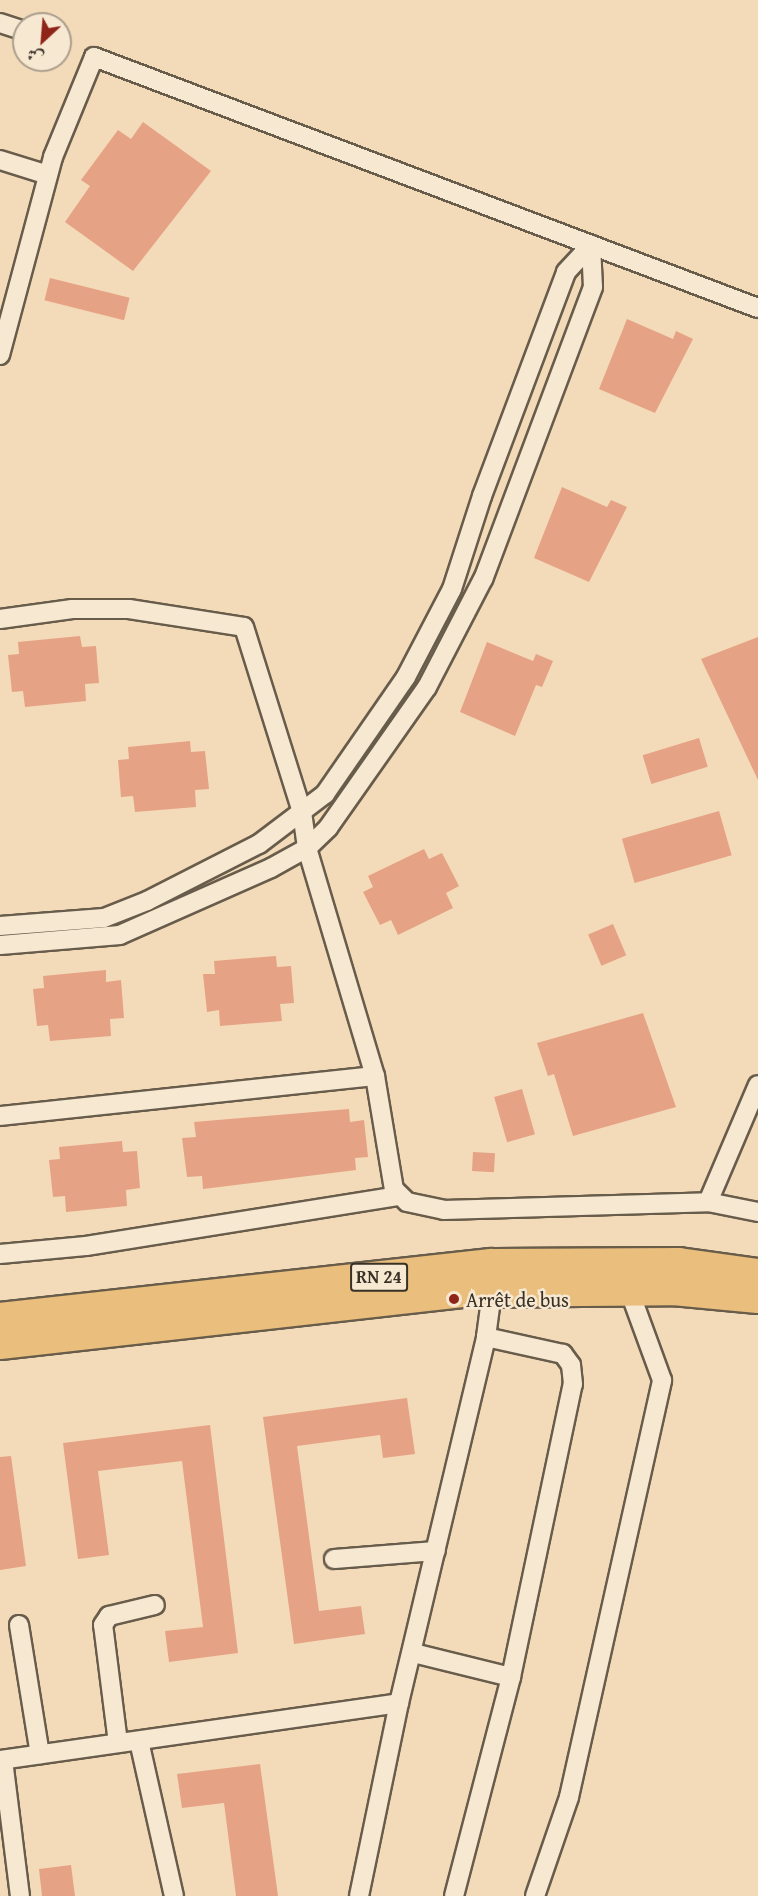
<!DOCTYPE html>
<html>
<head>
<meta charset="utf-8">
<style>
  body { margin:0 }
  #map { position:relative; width:758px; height:1896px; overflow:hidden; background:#f3dbb9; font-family:"Gentium Book Plus",Amiri,serif }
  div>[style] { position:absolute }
  .building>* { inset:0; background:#e6a285; transform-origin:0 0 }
  .roads { filter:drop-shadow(2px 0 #685c4b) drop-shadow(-2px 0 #685c4b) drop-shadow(0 2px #685c4b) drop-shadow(0 -2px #685c4b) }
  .minor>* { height:18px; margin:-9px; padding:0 9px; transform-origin:9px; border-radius:9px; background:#f7e8d2 }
  .trunk>* { height:30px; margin:-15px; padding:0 15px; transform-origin:15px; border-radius:15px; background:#eabe7c }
  .dots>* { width:16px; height:16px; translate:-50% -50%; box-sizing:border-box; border:3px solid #f7e8d2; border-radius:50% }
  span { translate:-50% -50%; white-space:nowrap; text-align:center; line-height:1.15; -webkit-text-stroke:5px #f7e8d2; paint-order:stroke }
  .shield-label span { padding:2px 4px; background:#f7e8d2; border:2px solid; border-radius:4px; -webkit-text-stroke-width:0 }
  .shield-label { font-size:18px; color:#393126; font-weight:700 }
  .poi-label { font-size:20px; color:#393126 }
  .left { translate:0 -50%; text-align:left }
  .north { position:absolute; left:12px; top:12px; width:60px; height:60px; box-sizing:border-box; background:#f7e8d2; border:2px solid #ab9f8d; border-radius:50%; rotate:206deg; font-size:16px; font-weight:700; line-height:24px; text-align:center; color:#393126 }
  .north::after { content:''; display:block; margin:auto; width:21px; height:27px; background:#8f2418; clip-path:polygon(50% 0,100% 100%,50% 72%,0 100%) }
</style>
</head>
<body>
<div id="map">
  <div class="building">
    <div style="clip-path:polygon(143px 122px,211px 171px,133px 271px,65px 222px,90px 186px,81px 180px,118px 130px,131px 139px)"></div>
    <div style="left:50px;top:278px;width:82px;height:23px;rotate:14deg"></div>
    <div style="clip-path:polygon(627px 319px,673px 339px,676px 331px,693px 339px,655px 413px,599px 389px)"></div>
    <div style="clip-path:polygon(562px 487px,607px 507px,611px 500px,627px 507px,589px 582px,534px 558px)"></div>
    <div style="clip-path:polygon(80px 636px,82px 647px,96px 646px,99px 683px,85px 684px,86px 701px,25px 707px,23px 691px,12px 692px,8px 655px,19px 654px,18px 642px)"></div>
    <div style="clip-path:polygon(758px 637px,758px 780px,701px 659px)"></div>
    <div style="clip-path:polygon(487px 642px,533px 661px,536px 654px,553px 661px,542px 687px,536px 685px,515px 736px,460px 712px)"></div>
    <div style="left:699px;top:738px;width:30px;height:59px;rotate:73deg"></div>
    <div style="clip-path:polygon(190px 741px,191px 752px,205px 751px,209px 789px,195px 790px,196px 807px,135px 812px,133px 796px,121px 797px,118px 760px,129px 759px,128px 747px)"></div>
    <div style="left:719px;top:811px;width:46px;height:101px;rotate:74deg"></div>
    <div style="clip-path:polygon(424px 849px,429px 859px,442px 853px,459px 886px,446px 893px,453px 908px,398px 935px,391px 920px,380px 925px,363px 892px,373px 887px,368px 876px)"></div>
    <div style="left:613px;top:924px;width:34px;height:27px;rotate:67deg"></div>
    <div style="clip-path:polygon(276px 956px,277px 967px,291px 966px,294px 1003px,280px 1004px,282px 1021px,220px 1026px,219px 1010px,207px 1012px,203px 974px,215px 974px,214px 961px)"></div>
    <div style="clip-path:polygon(106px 970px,106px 982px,121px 980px,124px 1018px,110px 1019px,111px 1036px,50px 1041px,48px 1025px,37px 1026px,33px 989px,44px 988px,43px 976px)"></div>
    <div style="clip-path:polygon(643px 1013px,676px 1107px,573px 1136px,554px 1074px,548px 1076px,537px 1043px)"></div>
    <div style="left:522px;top:1089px;width:47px;height:29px;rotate:74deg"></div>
    <div style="clip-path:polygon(349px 1109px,350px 1122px,364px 1120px,368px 1157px,355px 1158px,356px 1170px,203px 1189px,202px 1176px,187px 1177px,182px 1138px,196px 1137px,194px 1122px)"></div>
    <div style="clip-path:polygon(122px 1141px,123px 1152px,137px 1151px,140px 1188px,126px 1190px,127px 1206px,66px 1212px,65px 1196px,53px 1197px,49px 1160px,60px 1159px,59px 1147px)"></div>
    <div style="left:473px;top:1152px;width:22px;height:19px;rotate:3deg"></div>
    <div style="clip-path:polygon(407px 1398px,415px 1454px,383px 1458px,380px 1435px,297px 1446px,319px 1611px,361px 1606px,365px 1634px,294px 1644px,263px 1417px)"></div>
    <div style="clip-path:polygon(210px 1425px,238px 1653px,169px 1662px,165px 1631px,203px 1627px,182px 1461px,98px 1471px,109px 1555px,78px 1559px,63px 1443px)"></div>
    <div style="clip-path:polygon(11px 1456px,26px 1566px,0 1570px,0 1457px)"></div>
    <div style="clip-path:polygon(260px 1764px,278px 1896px,236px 1896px,224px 1803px,182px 1808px,177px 1774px)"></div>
    <div style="clip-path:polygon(71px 1865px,75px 1896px,42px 1896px,39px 1869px)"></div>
  </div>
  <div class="roads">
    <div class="minor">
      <div style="left:0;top:23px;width:25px;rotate:18deg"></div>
      <div style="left:0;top:160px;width:50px;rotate:17.4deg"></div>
      <div style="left:0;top:355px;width:205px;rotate:-75deg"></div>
      <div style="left:53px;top:157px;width:108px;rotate:-67.7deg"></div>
      <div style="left:94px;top:57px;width:710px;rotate:20.71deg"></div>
      <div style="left:0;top:619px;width:73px;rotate:-7.9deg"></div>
      <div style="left:72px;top:609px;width:57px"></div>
      <div style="left:129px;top:609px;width:116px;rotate:8.9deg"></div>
      <div style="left:244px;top:627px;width:194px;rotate:72.6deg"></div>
      <div style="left:302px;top:812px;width:36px;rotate:82deg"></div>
      <div style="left:307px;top:848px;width:238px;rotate:73.4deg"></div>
      <div style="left:375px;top:1076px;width:115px;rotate:80.5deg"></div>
      <div style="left:394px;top:1189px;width:18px;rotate:45deg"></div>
      <div style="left:407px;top:1202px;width:38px;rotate:12deg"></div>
      <div style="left:444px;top:1210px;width:264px;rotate:-1.7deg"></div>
      <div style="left:708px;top:1202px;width:127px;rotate:-66.9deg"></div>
      <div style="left:0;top:926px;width:104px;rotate:-4.4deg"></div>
      <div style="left:104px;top:918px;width:46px;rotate:-21.6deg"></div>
      <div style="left:147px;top:901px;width:126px;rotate:-27deg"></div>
      <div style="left:259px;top:844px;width:83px;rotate:-37.1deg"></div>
      <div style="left:325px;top:794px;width:142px;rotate:-55.3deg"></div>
      <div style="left:406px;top:677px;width:99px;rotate:-62.4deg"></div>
      <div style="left:452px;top:589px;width:98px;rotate:-72.1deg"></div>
      <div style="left:482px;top:496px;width:239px;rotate:-69.4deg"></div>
      <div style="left:566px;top:272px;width:37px;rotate:-47deg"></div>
      <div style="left:591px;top:245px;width:42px;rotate:87.3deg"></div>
      <div style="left:593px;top:287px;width:312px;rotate:110.6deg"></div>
      <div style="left:483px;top:579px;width:122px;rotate:117.4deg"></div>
      <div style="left:427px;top:687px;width:172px;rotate:125.1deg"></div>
      <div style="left:328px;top:828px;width:29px;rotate:136deg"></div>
      <div style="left:307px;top:848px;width:41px;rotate:150.9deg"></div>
      <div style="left:271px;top:868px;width:165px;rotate:156.1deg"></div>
      <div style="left:120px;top:935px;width:120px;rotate:175.2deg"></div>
      <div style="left:0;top:1116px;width:377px;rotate:-6.1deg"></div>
      <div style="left:708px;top:1202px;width:51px;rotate:11.3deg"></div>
      <div style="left:0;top:1254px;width:86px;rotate:-5.3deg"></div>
      <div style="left:86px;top:1246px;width:317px;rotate:-9.1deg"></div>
      <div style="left:334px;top:1559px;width:102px;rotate:-4.5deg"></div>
      <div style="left:19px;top:1625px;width:131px;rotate:80.8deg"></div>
      <div style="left:413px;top:1653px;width:101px;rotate:13.8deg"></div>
      <div style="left:139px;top:1741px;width:159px;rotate:77.3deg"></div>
      <div style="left:118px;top:1743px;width:119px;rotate:-97.2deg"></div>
      <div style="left:103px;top:1625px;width:11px;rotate:-56deg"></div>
      <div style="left:109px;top:1616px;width:47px;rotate:-13.4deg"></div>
      <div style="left:0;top:1760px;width:403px;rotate:-8.1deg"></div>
      <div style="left:3px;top:1760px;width:137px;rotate:82.9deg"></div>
      <div style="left:359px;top:1896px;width:197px;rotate:-78.3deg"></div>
      <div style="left:399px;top:1703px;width:376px;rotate:-76.6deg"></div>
      <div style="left:486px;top:1337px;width:45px;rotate:-82.4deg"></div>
      <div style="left:454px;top:1896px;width:226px;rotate:-75.4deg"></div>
      <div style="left:511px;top:1677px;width:299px;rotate:-78.1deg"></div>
      <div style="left:573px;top:1384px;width:19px;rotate:-96deg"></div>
      <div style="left:571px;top:1365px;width:14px;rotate:-126deg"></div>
      <div style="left:563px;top:1354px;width:79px;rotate:-167.6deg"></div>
      <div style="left:535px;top:1896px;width:105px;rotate:-71deg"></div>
      <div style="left:569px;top:1797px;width:427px;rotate:-77.4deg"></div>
      <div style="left:662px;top:1380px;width:96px;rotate:-110.1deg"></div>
    </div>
    <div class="trunk">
      <div style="left:0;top:1318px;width:494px;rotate:-6.3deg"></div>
      <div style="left:491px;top:1264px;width:188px;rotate:-0.3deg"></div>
      <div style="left:679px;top:1263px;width:80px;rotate:7.9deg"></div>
      <div style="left:0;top:1344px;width:463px;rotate:-6.4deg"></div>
      <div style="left:460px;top:1292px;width:213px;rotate:-0.5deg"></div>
      <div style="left:673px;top:1290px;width:85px;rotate:5.4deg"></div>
    </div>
  </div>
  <div class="dots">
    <div style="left:454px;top:1299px;background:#8f2418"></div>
  </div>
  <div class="shield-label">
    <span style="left:379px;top:1277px">RN 24</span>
  </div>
  <div class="poi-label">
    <span class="left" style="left:466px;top:1299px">Arrêt de bus</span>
  </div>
  <div class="north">ش</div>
</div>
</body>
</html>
